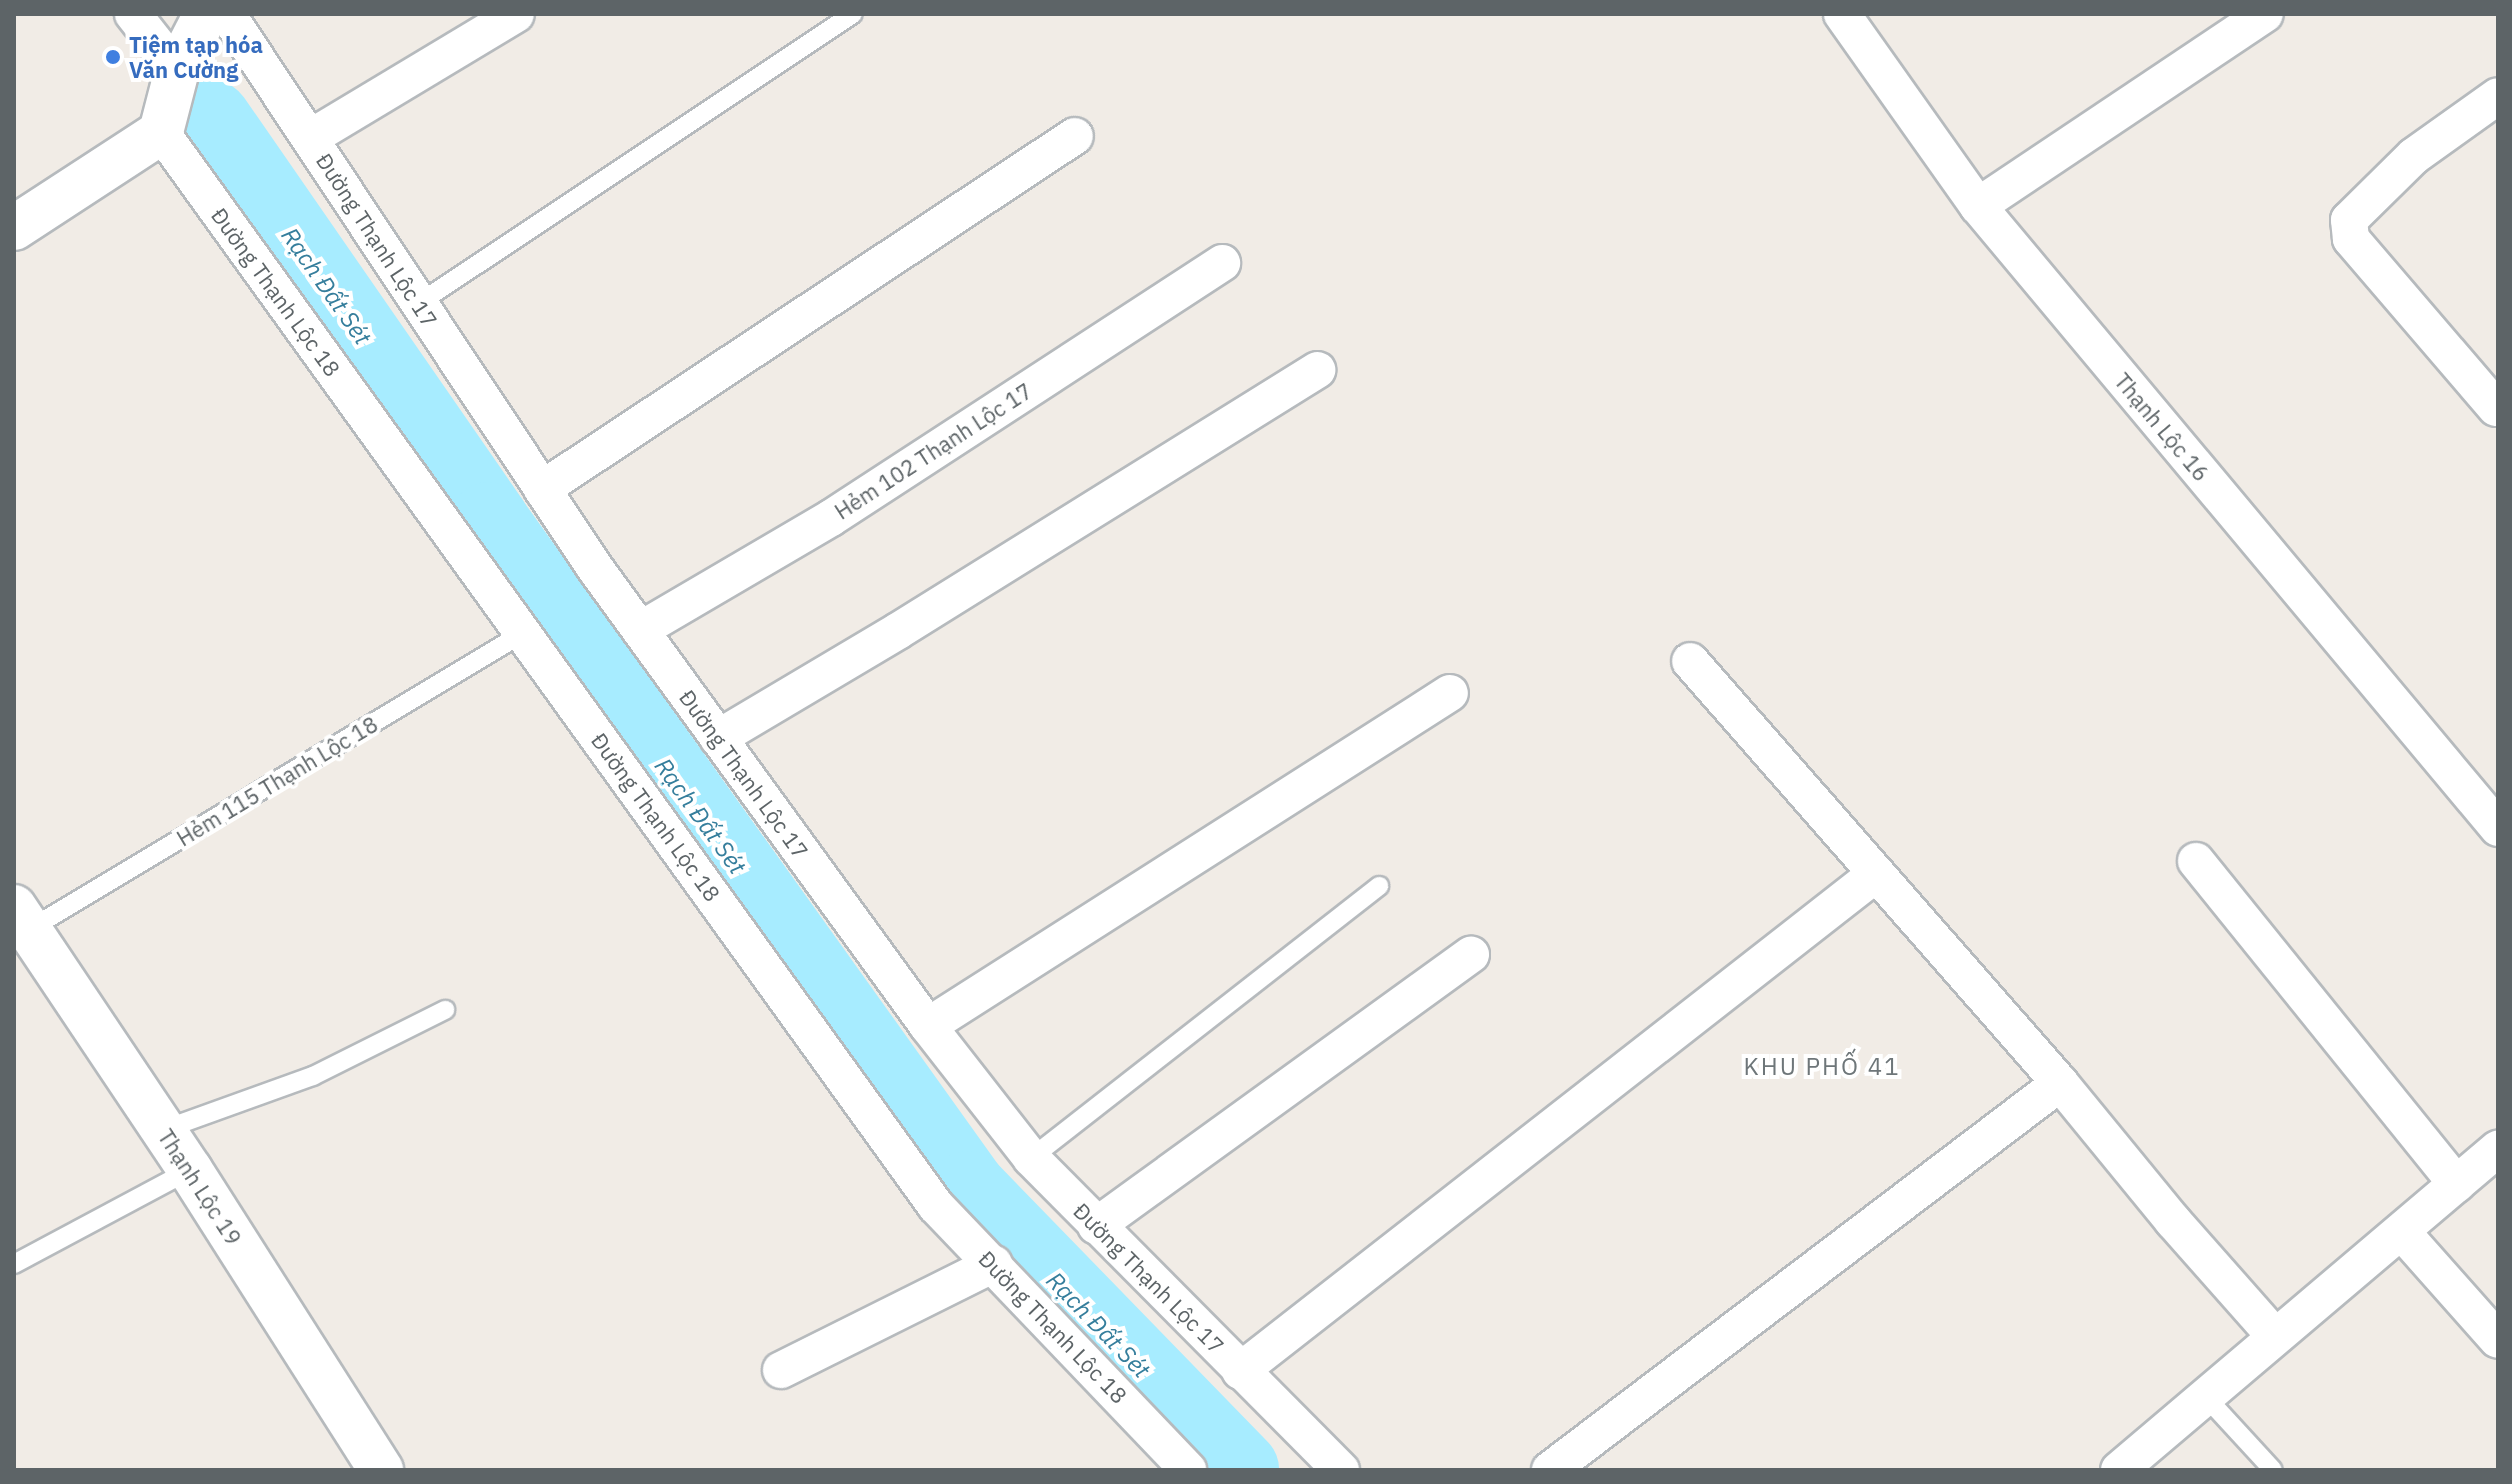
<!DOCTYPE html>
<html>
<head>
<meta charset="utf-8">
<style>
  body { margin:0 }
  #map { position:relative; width:2512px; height:1484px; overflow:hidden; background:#f1ece6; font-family:"IBM Plex Sans",sans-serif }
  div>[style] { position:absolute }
  .river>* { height:80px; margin:-40px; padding:0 40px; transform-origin:40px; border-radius:40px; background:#a7ecff }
  .roads { filter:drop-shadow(2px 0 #b6babd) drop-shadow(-2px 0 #b6babd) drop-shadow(0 2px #b6babd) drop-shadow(0 -2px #b6babd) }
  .service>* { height:18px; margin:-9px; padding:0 9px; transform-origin:9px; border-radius:9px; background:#fff }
  .minor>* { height:36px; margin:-18px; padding:0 18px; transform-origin:18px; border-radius:18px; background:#fff }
  .tertiary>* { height:44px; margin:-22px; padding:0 22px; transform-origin:22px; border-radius:22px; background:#fff }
  .dots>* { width:22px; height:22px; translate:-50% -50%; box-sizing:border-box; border:4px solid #fff; border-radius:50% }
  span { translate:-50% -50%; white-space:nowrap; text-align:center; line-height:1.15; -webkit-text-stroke:8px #fff; paint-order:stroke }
  .shop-label { font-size:22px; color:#366cbe; font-weight:700 }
  .left { translate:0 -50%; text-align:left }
  .street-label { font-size:22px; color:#5d6467 }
  .water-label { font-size:24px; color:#357e9c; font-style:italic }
  .neighbourhood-label { font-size:24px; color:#6e7679; letter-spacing:2px }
  .frame { position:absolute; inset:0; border:16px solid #5d6467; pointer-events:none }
</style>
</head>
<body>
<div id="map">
  <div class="river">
    <div style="left:211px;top:120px;width:489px;rotate:55.3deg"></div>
    <div style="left:489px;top:522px;width:823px;rotate:54.4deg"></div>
    <div style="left:968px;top:1191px;width:389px;rotate:45.8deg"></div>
  </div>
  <div class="roads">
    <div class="service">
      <div style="left:419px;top:303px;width:521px;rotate:-33.66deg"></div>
      <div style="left:30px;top:929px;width:575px;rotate:-30.98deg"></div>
      <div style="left:163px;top:1130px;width:159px;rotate:-19.8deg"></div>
      <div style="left:313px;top:1076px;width:148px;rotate:-26.6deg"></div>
      <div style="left:1031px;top:1158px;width:442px;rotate:-38deg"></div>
      <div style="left:14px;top:1264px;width:200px;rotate:-28.1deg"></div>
      <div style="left:2205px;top:1396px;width:100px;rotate:47.4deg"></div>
    </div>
    <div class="minor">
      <div style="left:133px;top:14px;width:71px;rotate:51.8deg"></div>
      <div style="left:227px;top:14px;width:665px;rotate:56.41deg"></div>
      <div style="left:595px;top:568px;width:566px;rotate:53.98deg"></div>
      <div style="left:928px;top:1026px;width:167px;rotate:52deg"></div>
      <div style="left:1031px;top:1158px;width:440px;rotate:45.2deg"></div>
      <div style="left:1842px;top:14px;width:235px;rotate:54.7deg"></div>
      <div style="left:1978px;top:206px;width:811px;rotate:50.1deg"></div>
      <div style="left:161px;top:132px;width:1324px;rotate:54.19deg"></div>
      <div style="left:936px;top:1206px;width:365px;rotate:46.3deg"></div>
      <div style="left:310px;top:138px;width:240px;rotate:-31deg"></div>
      <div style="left:1978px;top:206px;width:345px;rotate:-33.8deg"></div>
      <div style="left:2496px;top:408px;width:223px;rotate:-130.6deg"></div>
      <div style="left:2351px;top:239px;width:19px;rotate:-96deg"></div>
      <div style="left:2349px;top:220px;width:91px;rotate:-44.6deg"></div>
      <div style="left:2414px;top:156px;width:103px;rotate:-35.5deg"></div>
      <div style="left:542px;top:489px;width:639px;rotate:-33.52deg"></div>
      <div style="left:640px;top:630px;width:221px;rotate:-30.4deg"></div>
      <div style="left:831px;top:518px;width:467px;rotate:-33.1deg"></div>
      <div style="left:718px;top:738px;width:209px;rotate:-30.7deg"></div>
      <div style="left:898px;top:631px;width:494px;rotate:-31.9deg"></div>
      <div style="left:2196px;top:861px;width:415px;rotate:51.1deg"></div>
      <div style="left:928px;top:1026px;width:619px;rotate:-32.54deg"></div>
      <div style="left:2060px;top:1083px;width:178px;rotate:50.7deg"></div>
      <div style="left:2173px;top:1221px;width:152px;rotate:48.5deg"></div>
      <div style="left:1096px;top:1226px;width:463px;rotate:-35.9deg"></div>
      <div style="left:2402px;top:1232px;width:144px;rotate:48.4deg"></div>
      <div style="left:781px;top:1370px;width:238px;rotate:-26.5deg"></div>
      <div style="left:1240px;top:1371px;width:807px;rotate:-38.01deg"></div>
      <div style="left:1550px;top:1470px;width:640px;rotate:-37.19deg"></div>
      <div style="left:2060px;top:1083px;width:561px;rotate:-131.24deg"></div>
      <div style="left:2119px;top:1470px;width:497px;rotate:-40.3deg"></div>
    </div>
    <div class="tertiary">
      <div style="left:14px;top:228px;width:176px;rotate:-33.1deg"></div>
      <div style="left:161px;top:132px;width:64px;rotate:-75.5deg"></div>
      <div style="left:177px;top:70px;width:63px;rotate:-62.6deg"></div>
      <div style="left:14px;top:907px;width:316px;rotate:56.2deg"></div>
      <div style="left:190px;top:1170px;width:356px;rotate:57.5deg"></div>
    </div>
  </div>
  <div class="dots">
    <div style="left:113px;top:57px;background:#3f7fe0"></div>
  </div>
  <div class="shop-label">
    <span class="left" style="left:129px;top:57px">Tiệm tạp hóa<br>Văn Cường</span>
  </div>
  <div class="street-label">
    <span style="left:377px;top:240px;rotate:57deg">Đường Thạnh Lộc 17</span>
    <span style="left:276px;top:292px;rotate:54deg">Đường Thạnh Lộc 18</span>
    <span style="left:2162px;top:427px;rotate:50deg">Thạnh Lộc 16</span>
    <span style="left:933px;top:451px;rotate:-33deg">Hẻm 102 Thạnh Lộc 17</span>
    <span style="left:744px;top:774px;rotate:54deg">Đường Thạnh Lộc 17</span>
    <span style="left:277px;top:781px;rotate:-31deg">Hẻm 115 Thạnh Lộc 18</span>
    <span style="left:656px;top:817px;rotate:54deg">Đường Thạnh Lộc 18</span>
    <span style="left:200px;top:1187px;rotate:57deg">Thạnh Lộc 19</span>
    <span style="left:1149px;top:1278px;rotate:45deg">Đường Thạnh Lộc 17</span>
    <span style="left:1053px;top:1327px;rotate:46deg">Đường Thạnh Lộc 18</span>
  </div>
  <div class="water-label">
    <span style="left:326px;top:286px;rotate:55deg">Rạch Đất Sét</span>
    <span style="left:700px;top:816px;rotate:54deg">Rạch Đất Sét</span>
    <span style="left:1098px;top:1325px;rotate:46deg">Rạch Đất Sét</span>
  </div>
  <div class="neighbourhood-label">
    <span style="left:1822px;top:1067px">KHU PHỐ 41</span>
  </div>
  <div class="frame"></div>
</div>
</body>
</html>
